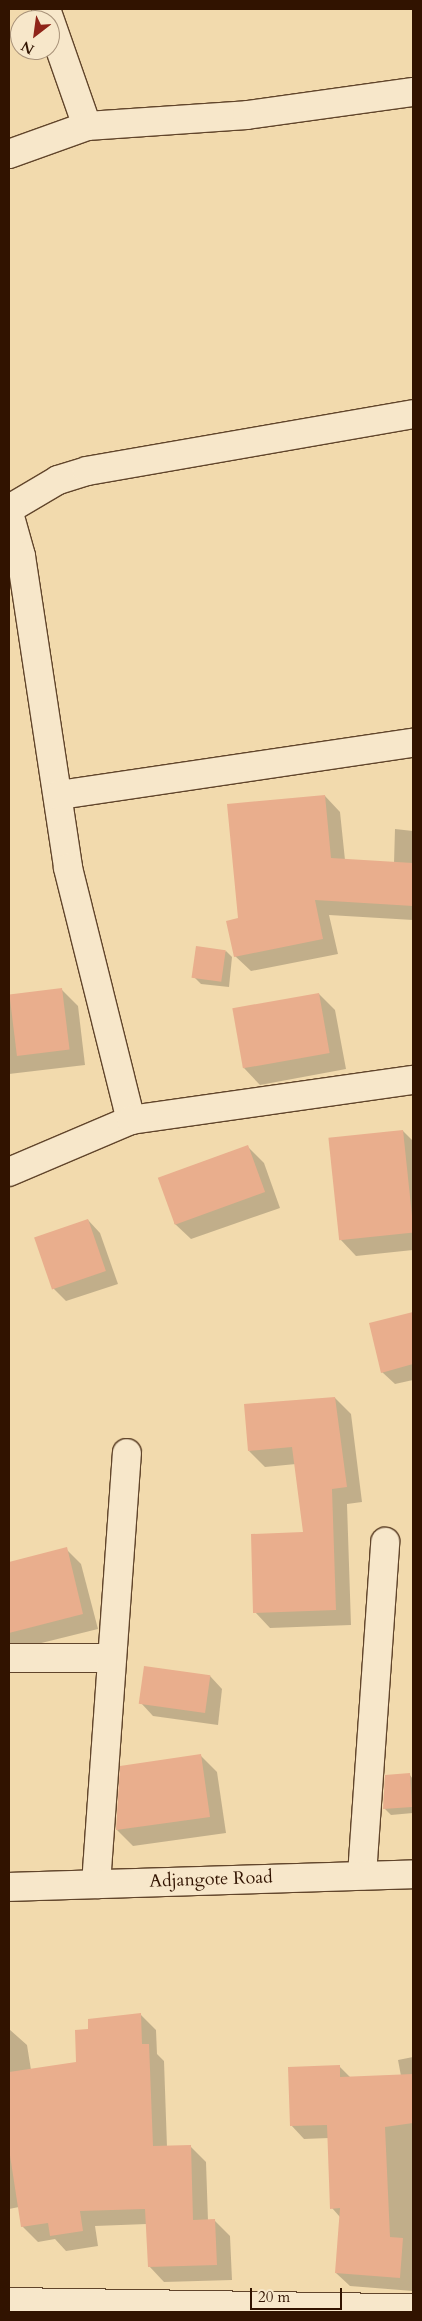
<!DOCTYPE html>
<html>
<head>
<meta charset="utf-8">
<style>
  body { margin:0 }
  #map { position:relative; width:422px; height:2321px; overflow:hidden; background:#f2daad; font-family:Cardo,serif }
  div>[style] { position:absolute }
  .shadow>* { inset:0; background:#0003 }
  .building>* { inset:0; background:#e9ae8d; transform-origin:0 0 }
  .roads { filter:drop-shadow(1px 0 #61452b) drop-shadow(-1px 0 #61452b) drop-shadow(0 1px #61452b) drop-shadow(0 -1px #61452b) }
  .street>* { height:28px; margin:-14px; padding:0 14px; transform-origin:14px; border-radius:14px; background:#f7e7ca }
  .secondary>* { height:28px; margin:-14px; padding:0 14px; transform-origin:14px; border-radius:14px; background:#f7e7ca }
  span { translate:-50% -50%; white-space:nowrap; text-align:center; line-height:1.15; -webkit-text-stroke:5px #f7e7ca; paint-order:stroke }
  .street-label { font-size:18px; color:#311300 }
  .frame { position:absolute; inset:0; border:10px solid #311300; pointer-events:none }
  .north { position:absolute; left:10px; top:10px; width:50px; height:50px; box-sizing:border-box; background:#f7e7ca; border:1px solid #a89279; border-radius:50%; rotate:210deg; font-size:14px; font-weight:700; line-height:20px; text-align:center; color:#311300 }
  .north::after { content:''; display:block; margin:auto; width:18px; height:22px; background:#8f2418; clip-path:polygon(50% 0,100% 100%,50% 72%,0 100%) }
  .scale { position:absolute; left:250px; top:2288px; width:92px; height:22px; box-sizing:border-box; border:2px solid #311300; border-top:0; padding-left:6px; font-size:15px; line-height:18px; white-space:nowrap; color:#311300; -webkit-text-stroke:4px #f7e7ca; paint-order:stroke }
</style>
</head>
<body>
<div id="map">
  <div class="shadow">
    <div style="clip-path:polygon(325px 796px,340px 812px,345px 860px,394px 863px,395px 829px,413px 831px,413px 920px,329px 915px,338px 954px,251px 971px,235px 956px,239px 919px)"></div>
    <div style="clip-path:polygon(226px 951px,232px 957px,229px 987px,201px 984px,194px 977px)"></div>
    <div style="clip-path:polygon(62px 990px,78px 1006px,85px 1065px,9px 1074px,9px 996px)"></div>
    <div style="clip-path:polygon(319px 994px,335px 1010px,346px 1069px,260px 1085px,244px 1068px)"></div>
    <div style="clip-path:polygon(403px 1131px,413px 1141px,413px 1250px,356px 1256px,340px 1239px)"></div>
    <div style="clip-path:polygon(248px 1147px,264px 1163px,280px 1208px,191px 1239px,174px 1223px)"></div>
    <div style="clip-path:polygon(88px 1220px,100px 1233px,118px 1284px,66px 1301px,53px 1288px)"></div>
    <div style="clip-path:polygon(413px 1313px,413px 1380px,395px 1384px,382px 1372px,370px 1324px)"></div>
    <div style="clip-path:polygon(335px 1398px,351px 1414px,362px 1502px,347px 1504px,351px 1625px,270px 1628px,255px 1612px,304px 1533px,296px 1464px,265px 1467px,249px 1451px)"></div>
    <div style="clip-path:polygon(66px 1549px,81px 1564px,98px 1629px,13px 1650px,9px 1645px,9px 1563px)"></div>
    <div style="clip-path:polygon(210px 1676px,222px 1689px,218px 1725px,153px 1716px,141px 1703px)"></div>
    <div style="clip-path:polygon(201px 1756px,217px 1772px,226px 1833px,133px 1846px,117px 1830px)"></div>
    <div style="clip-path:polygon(409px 1774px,413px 1779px,413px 1813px,391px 1815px,384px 1808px)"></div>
    <div style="clip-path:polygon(141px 2015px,156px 2030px,157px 2054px,164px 2061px,167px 2147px,190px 2146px,206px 2162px,208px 2221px,214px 2220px,230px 2236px,232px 2280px,164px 2282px,149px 2266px,147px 2224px,95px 2226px,98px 2246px,66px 2251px,55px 2239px,38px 2242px,22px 2226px,19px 2207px,9px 2209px,9px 2029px,27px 2045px,31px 2070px,77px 2063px,89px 2030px)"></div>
    <div style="clip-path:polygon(413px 2057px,413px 2291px,350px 2286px,336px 2273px,340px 2217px,332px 2208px,329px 2138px,304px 2139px,291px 2125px,339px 2066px,351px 2078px,401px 2076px,398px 2060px)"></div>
  </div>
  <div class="building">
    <div style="clip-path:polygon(325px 795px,331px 858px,413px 863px,413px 906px,315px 900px,323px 939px,234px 957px,226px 921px,238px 918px,227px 804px)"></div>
    <div style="left:196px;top:946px;width:30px;height:32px;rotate:8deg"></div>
    <div style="left:62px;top:988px;width:62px;height:53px;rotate:83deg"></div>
    <div style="left:319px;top:993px;width:61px;height:88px;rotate:80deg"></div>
    <div style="left:403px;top:1130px;width:103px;height:75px;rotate:84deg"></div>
    <div style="left:248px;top:1145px;width:50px;height:96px;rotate:70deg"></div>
    <div style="left:88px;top:1219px;width:55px;height:57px;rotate:71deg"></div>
    <div style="clip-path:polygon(413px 1312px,413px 1364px,381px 1373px,369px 1323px)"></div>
    <div style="clip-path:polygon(335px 1397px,347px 1487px,332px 1489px,336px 1610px,253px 1613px,251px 1534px,303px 1532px,292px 1447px,248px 1451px,244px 1404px)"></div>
    <div style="clip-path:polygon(67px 1547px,83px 1614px,9px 1633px,9px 1562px)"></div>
    <div style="left:144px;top:1666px;width:67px;height:38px;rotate:8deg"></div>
    <div style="clip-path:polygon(201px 1754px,210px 1817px,116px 1830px,120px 1766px)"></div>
    <div style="clip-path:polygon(410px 1773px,412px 1807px,383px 1809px,385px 1775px)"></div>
    <div style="clip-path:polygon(141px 2013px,142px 2044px,149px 2044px,153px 2146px,191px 2145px,193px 2220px,215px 2219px,217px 2265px,148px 2267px,145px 2209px,80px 2211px,83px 2231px,50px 2236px,48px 2223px,21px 2227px,9px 2149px,9px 2072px,76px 2062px,75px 2030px,88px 2029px,88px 2019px)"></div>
    <div style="clip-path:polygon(340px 2065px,340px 2077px,413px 2074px,413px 2123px,385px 2127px,390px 2237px,403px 2238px,400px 2278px,335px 2273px,340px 2208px,330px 2209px,327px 2125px,290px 2126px,288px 2067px)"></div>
  </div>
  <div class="roads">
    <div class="street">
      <div style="left:46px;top:9px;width:124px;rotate:70.7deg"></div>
      <div style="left:9px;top:154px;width:83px;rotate:-19.7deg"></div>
      <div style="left:87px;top:126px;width:160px;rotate:-3.9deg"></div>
      <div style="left:247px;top:115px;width:168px;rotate:-7.9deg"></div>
      <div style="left:9px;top:509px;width:57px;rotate:-30.6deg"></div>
      <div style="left:58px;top:480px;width:30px;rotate:-17deg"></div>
      <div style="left:87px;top:471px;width:331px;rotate:-9.9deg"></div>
      <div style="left:9px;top:513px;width:45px;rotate:74.4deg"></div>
      <div style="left:21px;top:556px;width:316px;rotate:81.4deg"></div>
      <div style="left:68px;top:868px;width:260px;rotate:76deg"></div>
      <div style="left:59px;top:795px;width:358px;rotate:-8.4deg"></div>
      <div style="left:9px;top:1172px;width:133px;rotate:-23.1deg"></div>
      <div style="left:131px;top:1120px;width:285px;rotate:-8.1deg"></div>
      <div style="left:9px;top:1658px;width:103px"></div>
      <div style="left:362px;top:1875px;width:334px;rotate:-86deg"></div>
      <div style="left:96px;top:1884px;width:432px;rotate:-85.9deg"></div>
      <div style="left:9px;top:2302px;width:404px;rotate:0.9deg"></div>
    </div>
    <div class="secondary">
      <div style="left:9px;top:1887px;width:404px;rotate:-1.8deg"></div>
    </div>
  </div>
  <div class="street-label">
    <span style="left:211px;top:1880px;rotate:-2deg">Adjangote Road</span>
  </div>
  <div class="frame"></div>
  <div class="north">N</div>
  <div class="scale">20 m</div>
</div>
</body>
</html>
